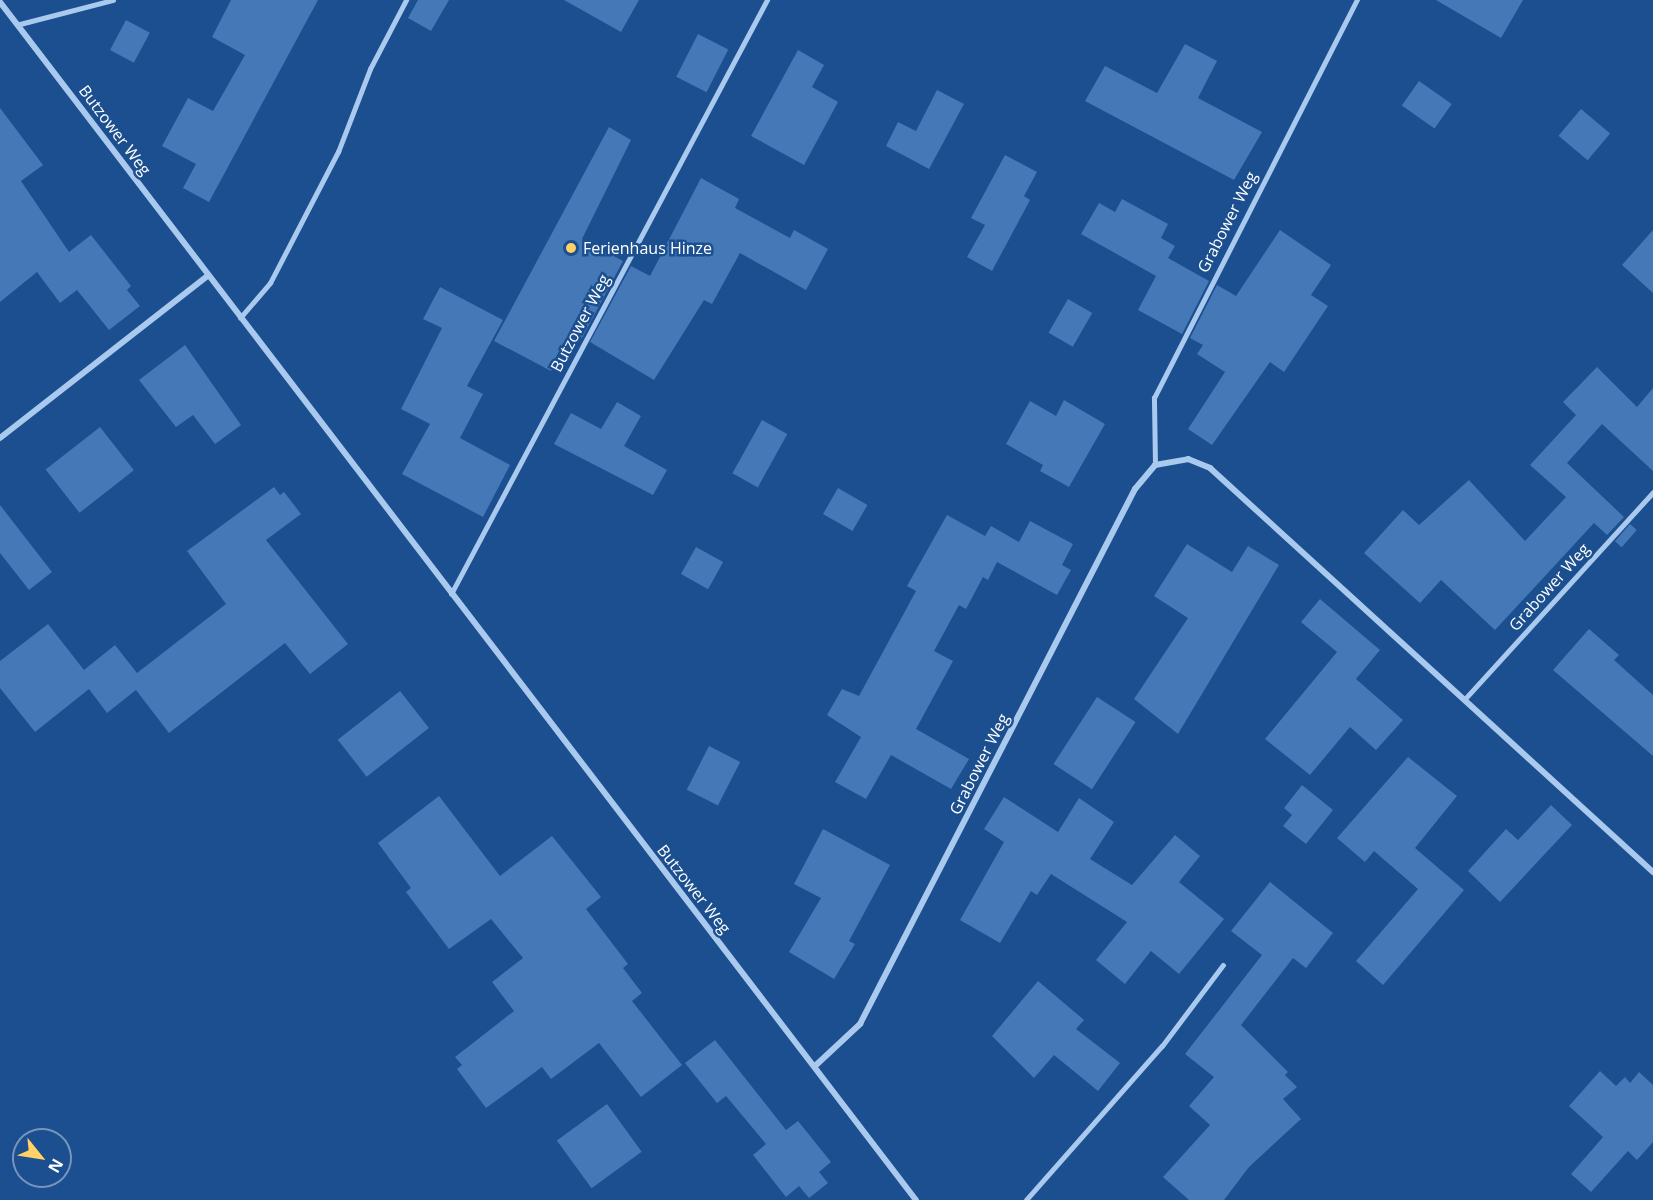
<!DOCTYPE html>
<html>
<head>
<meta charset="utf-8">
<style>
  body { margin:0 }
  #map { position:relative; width:1653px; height:1200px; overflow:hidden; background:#1b4f8f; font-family:"Open Sans",sans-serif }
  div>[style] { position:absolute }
  .building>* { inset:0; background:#4478b7; transform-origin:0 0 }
  .service>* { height:4.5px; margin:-2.25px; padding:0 2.25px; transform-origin:2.25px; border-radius:2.25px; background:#a9c9ee }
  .minor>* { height:6px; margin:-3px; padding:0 3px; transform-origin:3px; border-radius:3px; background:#a9c9ee }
  .dots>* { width:16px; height:16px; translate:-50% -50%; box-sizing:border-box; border:3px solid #1b4f8f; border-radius:50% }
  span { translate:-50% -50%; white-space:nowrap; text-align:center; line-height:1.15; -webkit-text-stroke:5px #1b4f8f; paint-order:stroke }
  .street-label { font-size:16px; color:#fff }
  .poi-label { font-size:16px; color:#fff }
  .left { translate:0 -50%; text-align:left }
  .north { position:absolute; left:12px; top:1128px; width:60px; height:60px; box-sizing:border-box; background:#1b4f8f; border:2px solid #7695bc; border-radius:50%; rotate:120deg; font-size:16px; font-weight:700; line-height:24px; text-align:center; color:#fff }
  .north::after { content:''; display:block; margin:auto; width:21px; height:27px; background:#ffd166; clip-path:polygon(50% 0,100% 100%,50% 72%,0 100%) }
</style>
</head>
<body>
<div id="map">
  <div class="building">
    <div style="clip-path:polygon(231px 0,318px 0,209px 202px,183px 188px,196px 164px,162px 146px,188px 98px,213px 111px,245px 55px,212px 37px)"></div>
    <div style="clip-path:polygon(418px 0,449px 0,431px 31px,408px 18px)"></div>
    <div style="clip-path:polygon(564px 0,639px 0,621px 32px)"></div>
    <div style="clip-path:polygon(1436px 0,1523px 0,1501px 38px)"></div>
    <div style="left:126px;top:20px;width:27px;height:34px;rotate:28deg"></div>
    <div style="left:698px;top:34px;width:34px;height:48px;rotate:27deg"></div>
    <div style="clip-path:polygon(1185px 44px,1217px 61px,1198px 98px,1262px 132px,1234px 180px,1085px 101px,1105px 66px,1157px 93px)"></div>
    <div style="clip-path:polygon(798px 50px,824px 65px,812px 87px,838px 102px,804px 165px,751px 136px)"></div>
    <div style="left:1419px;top:81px;width:40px;height:30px;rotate:35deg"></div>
    <div style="clip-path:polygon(937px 90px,964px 104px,929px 169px,886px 146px,898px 122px,916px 131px)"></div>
    <div style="clip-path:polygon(0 108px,43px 165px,21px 181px,69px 252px,91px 235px,131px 286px,127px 290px,140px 306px,109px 330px,77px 290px,60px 303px,37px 272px,0 302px)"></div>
    <div style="left:1581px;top:109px;width:38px;height:35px;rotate:40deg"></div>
    <div style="clip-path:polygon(609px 127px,631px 140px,582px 239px,623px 261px,582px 338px,573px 332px,551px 371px,494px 341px)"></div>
    <div style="clip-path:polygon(1005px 155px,1037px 172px,1024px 196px,1030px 200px,992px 271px,967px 257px,985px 225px,971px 218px)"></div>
    <div style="clip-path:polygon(701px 178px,739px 199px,735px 208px,790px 238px,794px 230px,828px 249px,806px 290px,740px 253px,712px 304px,704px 300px,654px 380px,590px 342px,631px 266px,650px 276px)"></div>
    <div style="clip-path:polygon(1122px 199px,1168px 224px,1161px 238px,1175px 246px,1168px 258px,1209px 281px,1182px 334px,1138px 310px,1156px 276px,1081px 234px,1099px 203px,1115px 212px)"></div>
    <div style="clip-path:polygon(1280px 230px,1331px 265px,1311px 295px,1328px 306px,1284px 372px,1270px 362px,1212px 445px,1188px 429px,1225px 372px,1197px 354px,1203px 345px,1190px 338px,1217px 285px,1236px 296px)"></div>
    <div style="clip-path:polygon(1653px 230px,1653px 293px,1622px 265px)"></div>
    <div style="clip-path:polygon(440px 287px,503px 320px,467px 386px,483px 394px,460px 438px,510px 465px,483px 517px,402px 474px,430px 424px,401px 409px,442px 328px,423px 319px)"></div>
    <div style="left:1068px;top:299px;width:28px;height:39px;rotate:30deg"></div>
    <div style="clip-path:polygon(185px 345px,241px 425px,215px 444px,193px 415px,176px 427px,139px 380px)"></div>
    <div style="clip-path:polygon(1597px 367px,1637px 407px,1653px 388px,1653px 471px,1602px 424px,1567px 463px,1624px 517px,1607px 535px,1594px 523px,1495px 630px,1441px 580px,1420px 603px,1364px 553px,1403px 510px,1419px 525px,1469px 480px,1525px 541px,1566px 497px,1530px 465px,1576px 415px,1563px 402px)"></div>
    <div style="clip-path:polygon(1064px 400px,1105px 424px,1069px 487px,1040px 471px,1043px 465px,1006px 444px,1030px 401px,1056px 416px)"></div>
    <div style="clip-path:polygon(617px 402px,641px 416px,624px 446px,667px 470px,653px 495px,554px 444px,571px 413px,601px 429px)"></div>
    <div style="left:762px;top:420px;width:29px;height:61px;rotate:29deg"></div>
    <div style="left:100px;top:427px;width:55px;height:69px;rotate:52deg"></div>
    <div style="clip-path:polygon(274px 487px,280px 495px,284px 492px,301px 514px,266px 540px,348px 644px,310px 674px,285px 643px,169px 733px,136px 690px,107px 713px,89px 689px,35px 732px,0 688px,0 661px,48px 624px,84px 670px,115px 645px,137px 673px,226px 604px,187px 551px)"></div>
    <div style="left:838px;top:488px;width:34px;height:30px;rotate:30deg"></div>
    <div style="clip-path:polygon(0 505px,52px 572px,29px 590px,0 553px)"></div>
    <div style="clip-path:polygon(947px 515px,985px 536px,991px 526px,1019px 542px,1030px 521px,1073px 544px,1062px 565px,1071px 570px,1057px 595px,997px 562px,988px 580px,983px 577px,966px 609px,959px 605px,934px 651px,953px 661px,916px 729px,969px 759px,951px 789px,891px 755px,866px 799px,835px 782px,861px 737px,827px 715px,842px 689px,859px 696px,916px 591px,907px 586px)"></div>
    <div style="left:1630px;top:524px;width:9px;height:23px;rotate:41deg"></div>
    <div style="clip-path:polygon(1187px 544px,1232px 572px,1248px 546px,1279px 565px,1178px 734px,1134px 699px,1188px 618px,1154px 596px)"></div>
    <div style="left:696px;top:547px;width:31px;height:31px;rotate:29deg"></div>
    <div style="clip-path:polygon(1320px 599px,1380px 650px,1356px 679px,1403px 720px,1376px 750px,1350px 727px,1310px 775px,1265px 739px,1337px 652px,1301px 622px)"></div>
    <div style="clip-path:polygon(1589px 629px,1619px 655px,1614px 660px,1653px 695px,1653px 756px,1553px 670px)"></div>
    <div style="left:400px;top:691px;width:47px;height:79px;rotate:52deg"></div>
    <div style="left:1097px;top:697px;width:46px;height:80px;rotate:33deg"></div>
    <div style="left:709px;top:746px;width:35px;height:49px;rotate:27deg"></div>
    <div style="clip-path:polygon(1408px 757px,1457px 796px,1415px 848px,1464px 890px,1383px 985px,1356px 961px,1418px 889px,1374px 851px,1365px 862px,1337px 838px)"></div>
    <div style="clip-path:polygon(1302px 785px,1333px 810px,1306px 844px,1283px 826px,1292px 815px,1284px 808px)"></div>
    <div style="clip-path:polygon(439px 796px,500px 876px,552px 836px,601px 897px,586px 909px,628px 964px,623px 968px,642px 993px,632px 1001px,682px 1065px,641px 1097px,599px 1043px,551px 1079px,542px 1067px,486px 1108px,457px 1069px,462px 1065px,455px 1057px,514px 1011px,492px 982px,523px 958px,491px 919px,449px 949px,406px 892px,411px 888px,378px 843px)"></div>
    <div style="clip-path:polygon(1004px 797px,1058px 832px,1079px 798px,1114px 822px,1090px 859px,1132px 885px,1175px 835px,1200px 856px,1179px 882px,1224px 919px,1179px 974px,1151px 951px,1125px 984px,1096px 960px,1127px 922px,1051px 874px,1037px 895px,1031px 891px,1000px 943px,960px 920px,1004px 842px,984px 829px)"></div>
    <div style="clip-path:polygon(1551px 805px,1572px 825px,1500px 902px,1468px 871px,1506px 829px,1518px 840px)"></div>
    <div style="clip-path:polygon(823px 829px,890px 865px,849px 941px,855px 944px,834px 979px,789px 952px,821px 898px,794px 884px)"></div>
    <div style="clip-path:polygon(1270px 882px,1333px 933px,1306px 968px,1293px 958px,1241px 1025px,1288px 1072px,1285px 1075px,1297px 1087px,1283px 1099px,1301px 1119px,1249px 1167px,1224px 1200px,1189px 1200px,1163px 1177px,1210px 1125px,1189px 1106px,1214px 1077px,1185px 1054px,1262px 955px,1231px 931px)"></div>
    <div style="clip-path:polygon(1038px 981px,1084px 1020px,1076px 1029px,1120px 1063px,1098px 1091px,1054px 1055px,1034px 1078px,992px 1036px)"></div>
    <div style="clip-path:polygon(715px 1040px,786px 1130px,798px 1121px,831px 1162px,819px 1172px,828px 1183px,809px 1198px,799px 1186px,786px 1197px,753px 1155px,766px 1144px,726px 1096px,717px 1103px,685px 1063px)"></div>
    <div style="clip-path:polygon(1600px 1071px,1616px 1086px,1625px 1077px,1630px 1083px,1639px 1072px,1653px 1085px,1653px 1142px,1637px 1160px,1628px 1151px,1591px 1192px,1571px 1174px,1603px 1137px,1569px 1106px)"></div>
    <div style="left:607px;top:1104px;width:59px;height:62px;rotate:54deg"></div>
  </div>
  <div class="service">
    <div style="left:20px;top:24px;width:96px;rotate:-14.5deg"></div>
    <div style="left:240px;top:318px;width:46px;rotate:-49.4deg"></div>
    <div style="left:270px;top:283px;width:148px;rotate:-62.6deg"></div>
    <div style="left:338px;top:152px;width:89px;rotate:-68.9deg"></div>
    <div style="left:370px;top:69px;width:78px;rotate:-62.4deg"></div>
    <div style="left:1155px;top:465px;width:67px;rotate:-90.9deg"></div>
    <div style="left:1154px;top:398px;width:447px;rotate:-63deg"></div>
    <div style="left:451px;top:594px;width:673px;rotate:-61.99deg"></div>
    <div style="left:1464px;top:700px;width:281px;rotate:-47.7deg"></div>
    <div style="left:1026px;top:1200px;width:205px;rotate:-48.6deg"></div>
    <div style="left:1162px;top:1046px;width:101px;rotate:-53deg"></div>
  </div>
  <div class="minor">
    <div style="left:0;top:2px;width:1508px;rotate:52.6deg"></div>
    <div style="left:0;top:438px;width:263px;rotate:-38deg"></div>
    <div style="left:815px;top:1066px;width:62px;rotate:-43deg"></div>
    <div style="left:860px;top:1024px;width:602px;rotate:-62.8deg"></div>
    <div style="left:1135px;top:489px;width:31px;rotate:-50deg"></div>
    <div style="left:1155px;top:465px;width:34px;rotate:-10deg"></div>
    <div style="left:1188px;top:459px;width:24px;rotate:22deg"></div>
    <div style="left:1210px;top:468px;width:600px;rotate:42.36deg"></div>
  </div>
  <div class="dots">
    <div style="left:571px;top:248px;background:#ffd166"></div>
  </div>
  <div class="street-label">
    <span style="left:115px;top:130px;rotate:53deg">Butzower Weg</span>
    <span style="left:1227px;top:222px;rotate:-63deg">Grabower Weg</span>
    <span style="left:580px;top:323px;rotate:-62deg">Butzower Weg</span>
    <span style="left:1549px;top:587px;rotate:-48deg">Grabower Weg</span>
    <span style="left:979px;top:764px;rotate:-63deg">Grabower Weg</span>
    <span style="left:694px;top:889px;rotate:52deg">Butzower Weg</span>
  </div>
  <div class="poi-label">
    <span class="left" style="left:583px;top:248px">Ferienhaus Hinze</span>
  </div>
  <div class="north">N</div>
</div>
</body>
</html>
